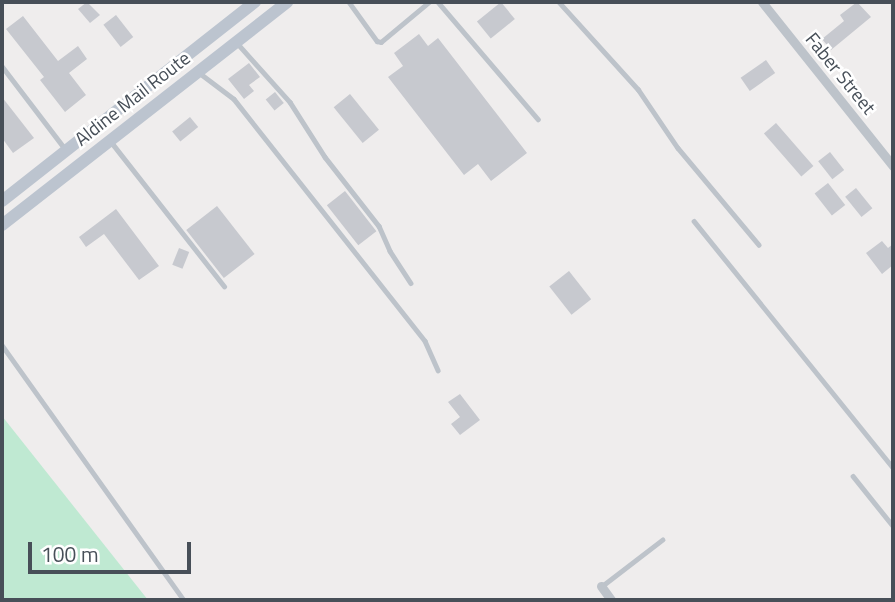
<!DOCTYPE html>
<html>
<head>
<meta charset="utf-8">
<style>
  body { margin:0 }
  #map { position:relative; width:895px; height:602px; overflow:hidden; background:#efeded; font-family:"Titillium Web",sans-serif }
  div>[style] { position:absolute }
  .green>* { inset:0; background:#bfe9d2 }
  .building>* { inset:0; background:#c7c9cf; transform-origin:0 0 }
  .lane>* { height:4.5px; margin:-2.25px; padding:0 2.25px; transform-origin:2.25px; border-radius:2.25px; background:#bdc3ca }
  .street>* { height:9px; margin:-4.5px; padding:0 4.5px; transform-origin:4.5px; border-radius:4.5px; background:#bdc3ca }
  .secondary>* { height:12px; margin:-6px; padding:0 6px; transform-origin:6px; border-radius:6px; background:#bcc4cf }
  span { translate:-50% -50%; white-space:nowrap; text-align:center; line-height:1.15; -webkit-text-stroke:5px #fff; paint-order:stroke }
  .street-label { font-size:19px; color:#474f58 }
  .frame { position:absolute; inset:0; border:4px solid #474f58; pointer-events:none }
  .scale { position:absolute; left:28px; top:542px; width:163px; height:32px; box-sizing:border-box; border:4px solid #474f58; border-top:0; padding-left:9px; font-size:21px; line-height:24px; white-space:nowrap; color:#474f58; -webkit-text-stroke:5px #fff; paint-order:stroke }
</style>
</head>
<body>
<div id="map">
  <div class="green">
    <div style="clip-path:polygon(2px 416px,148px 600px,2px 600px)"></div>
  </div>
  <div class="building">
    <div style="clip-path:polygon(87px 2px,100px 15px,90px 23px,78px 9px)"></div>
    <div style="left:501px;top:2px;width:22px;height:31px;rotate:51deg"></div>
    <div style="clip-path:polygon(857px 2px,871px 17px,831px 50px,822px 39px,844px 21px,840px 15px)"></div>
    <div style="left:116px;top:15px;width:28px;height:16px;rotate:52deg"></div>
    <div style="clip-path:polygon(23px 16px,58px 61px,78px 46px,87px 59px,69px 73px,86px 95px,65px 112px,40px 80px,44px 77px,6px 29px)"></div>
    <div style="clip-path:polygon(419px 34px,428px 46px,438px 38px,527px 153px,491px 181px,478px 164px,464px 175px,388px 77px,403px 66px,394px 53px)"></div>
    <div style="left:766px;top:60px;width:16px;height:31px;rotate:55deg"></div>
    <div style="clip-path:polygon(249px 63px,260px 77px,249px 85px,254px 91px,244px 99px,228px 79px)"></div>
    <div style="left:275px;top:92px;width:14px;height:12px;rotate:51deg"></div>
    <div style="left:350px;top:94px;width:46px;height:21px;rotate:51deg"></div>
    <div style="clip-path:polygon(2px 97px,34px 138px,13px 153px,2px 138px)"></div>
    <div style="left:190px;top:117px;width:13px;height:23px;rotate:51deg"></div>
    <div style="left:776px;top:123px;width:57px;height:16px;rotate:49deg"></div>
    <div style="left:830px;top:152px;width:23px;height:15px;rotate:52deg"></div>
    <div style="left:828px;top:183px;width:28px;height:17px;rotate:52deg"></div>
    <div style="left:856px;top:188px;width:26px;height:14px;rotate:51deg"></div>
    <div style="left:345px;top:191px;width:51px;height:23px;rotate:52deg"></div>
    <div style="left:217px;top:206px;width:61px;height:39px;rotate:52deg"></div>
    <div style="clip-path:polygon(116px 209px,159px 266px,139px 280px,104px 234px,86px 247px,79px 237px)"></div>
    <div style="clip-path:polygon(882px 241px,888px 248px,893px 244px,893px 265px,882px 274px,866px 253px)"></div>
    <div style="left:179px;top:248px;width:11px;height:18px;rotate:22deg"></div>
    <div style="left:569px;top:271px;width:36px;height:25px;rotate:52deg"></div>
    <div style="clip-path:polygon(460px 394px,480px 420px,460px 435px,451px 424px,460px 417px,448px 402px)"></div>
  </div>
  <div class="lane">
    <div style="left:349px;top:2px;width:48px;rotate:54.3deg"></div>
    <div style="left:377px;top:41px;width:4px;rotate:14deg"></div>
    <div style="left:381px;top:42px;width:62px;rotate:-39.8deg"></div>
    <div style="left:438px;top:2px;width:154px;rotate:49.5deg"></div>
    <div style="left:559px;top:2px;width:118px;rotate:47.8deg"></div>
    <div style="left:638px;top:89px;width:71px;rotate:55.9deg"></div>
    <div style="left:678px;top:148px;width:126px;rotate:50.1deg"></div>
    <div style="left:238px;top:44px;width:78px;rotate:48.1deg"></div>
    <div style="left:290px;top:102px;width:65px;rotate:57.5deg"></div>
    <div style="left:325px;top:157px;width:88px;rotate:52deg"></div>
    <div style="left:379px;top:226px;width:27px;rotate:66deg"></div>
    <div style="left:390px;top:251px;width:38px;rotate:57deg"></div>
    <div style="left:2px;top:66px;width:106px;rotate:52.7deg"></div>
    <div style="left:201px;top:74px;width:41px;rotate:37.1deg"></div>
    <div style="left:234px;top:99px;width:308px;rotate:51.7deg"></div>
    <div style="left:425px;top:341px;width:32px;rotate:66deg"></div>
    <div style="left:112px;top:143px;width:182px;rotate:51.9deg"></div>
    <div style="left:694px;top:221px;width:317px;rotate:51.1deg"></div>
    <div style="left:2px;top:345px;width:313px;rotate:54.5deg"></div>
    <div style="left:853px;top:476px;width:64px;rotate:51.3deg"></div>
    <div style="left:602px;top:586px;width:76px;rotate:-37.5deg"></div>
  </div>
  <div class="street">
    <div style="left:762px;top:2px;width:210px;rotate:51.4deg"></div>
    <div style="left:601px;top:586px;width:17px;rotate:54deg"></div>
  </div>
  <div class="secondary">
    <div style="left:2px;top:201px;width:322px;rotate:-38.2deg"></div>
    <div style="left:2px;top:225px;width:362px;rotate:-38deg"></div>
  </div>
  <div class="street-label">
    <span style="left:841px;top:73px;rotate:51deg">Faber Street</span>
    <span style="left:132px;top:98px;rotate:-38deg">Aldine Mail Route</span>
  </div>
  <div class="frame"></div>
  <div class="scale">100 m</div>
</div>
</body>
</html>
